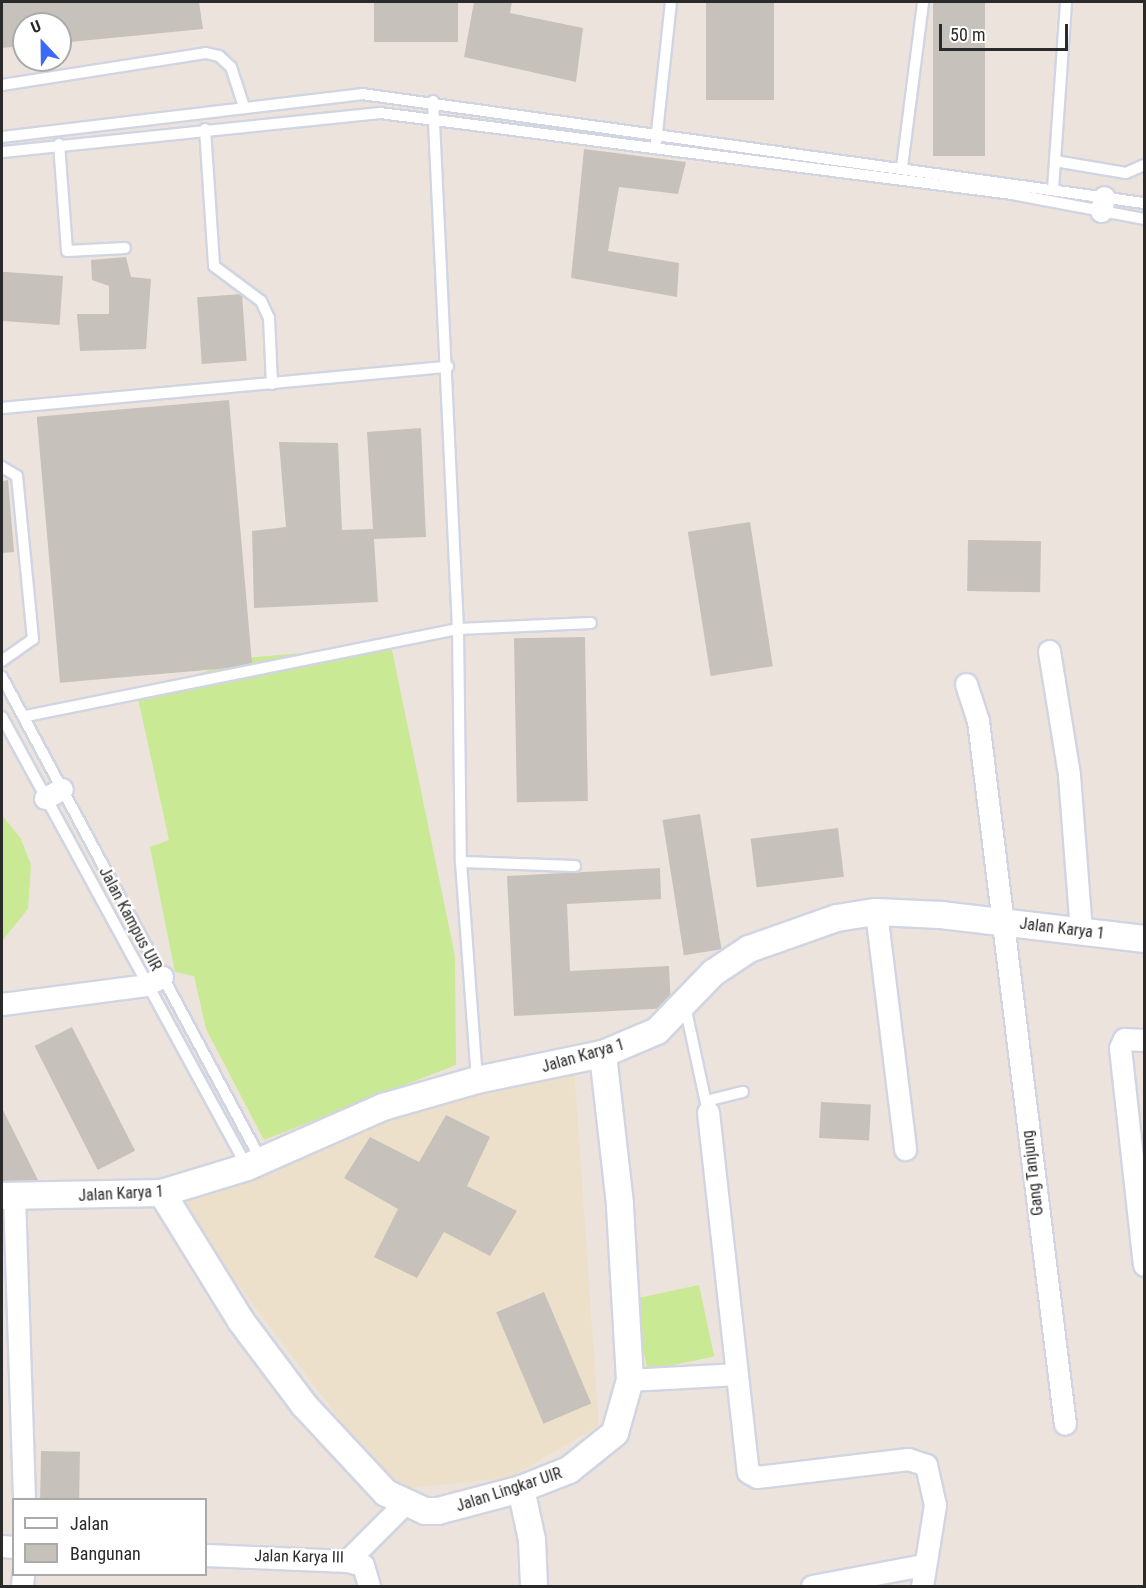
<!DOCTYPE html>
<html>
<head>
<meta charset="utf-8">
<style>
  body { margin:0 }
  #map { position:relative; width:1146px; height:1588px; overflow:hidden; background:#ece4dc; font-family:"Roboto Condensed",sans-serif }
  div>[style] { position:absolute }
  .education>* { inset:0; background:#ede0cb }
  .pitch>* { inset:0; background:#c9e994; transform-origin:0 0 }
  .building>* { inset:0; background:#c7c1bb; transform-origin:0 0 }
  .roads { filter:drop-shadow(2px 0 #d1d5e2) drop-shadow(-2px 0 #d1d5e2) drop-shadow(0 2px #d1d5e2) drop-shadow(0 -2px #d1d5e2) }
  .service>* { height:10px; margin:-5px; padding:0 5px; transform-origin:5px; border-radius:5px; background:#fff }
  .minor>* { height:21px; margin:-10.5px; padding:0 10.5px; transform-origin:10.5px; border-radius:10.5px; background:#fff }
  .tertiary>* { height:26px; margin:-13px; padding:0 13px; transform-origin:13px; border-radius:13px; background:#fff }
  span { translate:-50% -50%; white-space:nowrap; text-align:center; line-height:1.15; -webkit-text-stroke:4.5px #fff; paint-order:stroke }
  .street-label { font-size:16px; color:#2a2a2a }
  .frame { position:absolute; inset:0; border:3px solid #2a2a2a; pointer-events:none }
  .legend { position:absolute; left:12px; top:1498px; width:195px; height:78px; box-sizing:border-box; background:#fff; border:2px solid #aaa; margin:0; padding:8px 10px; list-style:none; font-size:18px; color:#2a2a2a }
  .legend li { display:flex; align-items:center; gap:12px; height:30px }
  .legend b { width:30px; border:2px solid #aaa }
  .north { position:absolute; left:12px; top:12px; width:60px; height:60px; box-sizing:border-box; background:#fff; border:2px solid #aaa; border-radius:50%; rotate:338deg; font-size:16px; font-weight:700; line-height:24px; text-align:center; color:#2a2a2a }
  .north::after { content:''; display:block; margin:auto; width:21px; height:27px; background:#3d69f7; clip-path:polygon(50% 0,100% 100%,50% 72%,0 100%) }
  .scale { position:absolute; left:939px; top:24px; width:129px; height:27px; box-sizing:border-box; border:3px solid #2a2a2a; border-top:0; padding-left:8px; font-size:18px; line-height:21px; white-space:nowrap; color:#2a2a2a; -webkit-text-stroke:4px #fff; paint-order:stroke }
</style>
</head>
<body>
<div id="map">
  <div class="education">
    <div style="clip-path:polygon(574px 1064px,599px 1426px,509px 1478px,393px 1490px,174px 1200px,383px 1107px)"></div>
  </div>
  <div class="pitch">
    <div style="clip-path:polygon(391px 645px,455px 956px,456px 1065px,264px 1140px,206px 1029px,194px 976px,175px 972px,150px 847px,169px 840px,137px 694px,246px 658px)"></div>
    <div style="clip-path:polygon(2px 815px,21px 839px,31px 865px,28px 909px,2px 941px)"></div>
    <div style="left:699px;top:1285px;width:73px;height:68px;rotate:78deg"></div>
  </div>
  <div class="building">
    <div style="clip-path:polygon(2px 2px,199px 2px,203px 29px,60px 43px,60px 24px,24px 24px,24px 46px,2px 48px)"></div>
    <div style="left:374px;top:2px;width:84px;height:40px"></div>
    <div style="clip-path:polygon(474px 2px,512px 2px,510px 13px,583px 28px,576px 82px,464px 57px)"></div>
    <div style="left:706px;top:2px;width:68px;height:98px"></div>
    <div style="left:933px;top:2px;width:52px;height:154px"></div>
    <div style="clip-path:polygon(584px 149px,686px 162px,678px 194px,619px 187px,608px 251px,679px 263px,677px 297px,571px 278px)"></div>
    <div style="clip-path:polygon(126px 257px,131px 277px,151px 279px,146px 349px,80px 351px,77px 314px,109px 314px,109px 286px,92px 280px,91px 260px)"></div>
    <div style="left:63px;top:276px;width:49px;height:61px;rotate:94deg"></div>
    <div style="left:242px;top:294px;width:67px;height:45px;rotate:86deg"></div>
    <div style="left:229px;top:400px;width:267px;height:193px;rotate:85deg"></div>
    <div style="clip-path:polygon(421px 428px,426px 537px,374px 539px,378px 602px,254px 608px,252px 531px,286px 527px,279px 442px,338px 443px,342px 530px,373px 529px,367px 432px)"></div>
    <div style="clip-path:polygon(8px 480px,14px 552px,2px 553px,2px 481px)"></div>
    <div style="left:750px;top:522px;width:146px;height:63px;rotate:81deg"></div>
    <div style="left:968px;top:540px;width:73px;height:51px;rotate:1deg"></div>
    <div style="left:585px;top:637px;width:164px;height:71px;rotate:89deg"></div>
    <div style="left:700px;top:814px;width:137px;height:38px;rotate:81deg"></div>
    <div style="left:838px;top:828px;width:49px;height:88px;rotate:83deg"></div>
    <div style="clip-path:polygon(660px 868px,661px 899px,567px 904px,570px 971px,669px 966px,671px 1008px,514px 1016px,507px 876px)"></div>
    <div style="left:72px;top:1027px;width:139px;height:42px;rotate:63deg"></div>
    <div style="left:821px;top:1102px;width:50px;height:36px;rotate:3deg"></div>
    <div style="clip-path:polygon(2px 1108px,44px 1192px,2px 1191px)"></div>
    <div style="clip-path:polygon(446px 1115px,490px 1137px,467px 1186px,517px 1211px,490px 1256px,444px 1232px,417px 1278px,374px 1257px,398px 1209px,344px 1178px,370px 1137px,419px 1162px)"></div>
    <div style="left:544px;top:1292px;width:121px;height:52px;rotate:67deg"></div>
    <div style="left:41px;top:1451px;width:39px;height:49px;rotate:1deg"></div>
  </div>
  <div class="roads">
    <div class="service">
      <div style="left:2px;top:85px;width:206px;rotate:-8.9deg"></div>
      <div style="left:206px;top:53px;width:13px;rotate:13deg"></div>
      <div style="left:219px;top:56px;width:16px;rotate:43deg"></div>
      <div style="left:231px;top:67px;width:40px;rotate:72deg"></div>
      <div style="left:433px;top:101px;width:529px;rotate:87.29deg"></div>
      <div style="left:458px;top:629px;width:233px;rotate:89.3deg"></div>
      <div style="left:461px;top:862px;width:219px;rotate:85.8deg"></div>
      <div style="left:205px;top:129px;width:137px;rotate:86.2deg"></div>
      <div style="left:214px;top:266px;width:59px;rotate:36.7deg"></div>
      <div style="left:261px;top:301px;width:19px;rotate:65deg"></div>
      <div style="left:269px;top:318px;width:66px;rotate:87.4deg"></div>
      <div style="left:2px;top:137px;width:363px;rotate:-6.8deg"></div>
      <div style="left:362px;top:94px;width:790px;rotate:7.94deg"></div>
      <div style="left:656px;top:142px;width:141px;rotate:-83.9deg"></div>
      <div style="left:59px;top:144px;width:107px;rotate:85.7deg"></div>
      <div style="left:67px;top:251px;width:58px;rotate:-3deg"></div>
      <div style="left:2px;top:152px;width:380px;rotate:-5.9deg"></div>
      <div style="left:380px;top:113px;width:637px;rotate:7.3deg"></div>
      <div style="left:1012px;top:194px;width:134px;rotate:10.7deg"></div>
      <div style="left:1055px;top:161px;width:72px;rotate:9.6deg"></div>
      <div style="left:1126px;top:173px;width:20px;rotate:-24deg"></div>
      <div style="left:902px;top:167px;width:166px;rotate:-82.7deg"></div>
      <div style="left:1053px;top:189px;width:187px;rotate:-86deg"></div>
      <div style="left:2px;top:408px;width:448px;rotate:-5.3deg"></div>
      <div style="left:2px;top:467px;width:17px;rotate:31deg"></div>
      <div style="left:17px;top:476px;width:164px;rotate:84.4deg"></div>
      <div style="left:33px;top:639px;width:38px;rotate:145deg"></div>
      <div style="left:2px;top:677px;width:548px;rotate:61.8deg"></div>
      <div style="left:26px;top:716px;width:441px;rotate:-11.4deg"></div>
      <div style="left:458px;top:629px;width:133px;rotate:-2.6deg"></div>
      <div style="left:2px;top:717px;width:512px;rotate:61.43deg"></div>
      <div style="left:461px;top:862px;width:114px;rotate:2deg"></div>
      <div style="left:685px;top:1006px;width:108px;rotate:77.8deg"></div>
      <div style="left:706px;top:1101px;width:38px;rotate:-14deg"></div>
    </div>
    <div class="minor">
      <div style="left:1101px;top:211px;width:14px;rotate:-78deg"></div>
      <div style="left:1049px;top:651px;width:126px;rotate:80.8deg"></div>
      <div style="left:1069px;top:775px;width:155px;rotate:85.6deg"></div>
      <div style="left:966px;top:684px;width:39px;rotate:72deg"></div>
      <div style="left:978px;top:721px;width:708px;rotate:82.95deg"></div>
      <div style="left:45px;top:798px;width:19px;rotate:-28deg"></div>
      <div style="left:876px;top:912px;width:239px;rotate:83deg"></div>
      <div style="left:2px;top:1004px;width:145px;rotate:-7.5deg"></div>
      <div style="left:146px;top:985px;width:18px;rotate:-27deg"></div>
      <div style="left:1144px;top:1040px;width:20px;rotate:-177deg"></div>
      <div style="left:1124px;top:1039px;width:10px;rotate:114deg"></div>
      <div style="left:1120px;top:1048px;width:218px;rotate:83.7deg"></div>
      <div style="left:708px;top:1112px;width:362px;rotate:83.7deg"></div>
      <div style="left:748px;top:1472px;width:10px;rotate:29deg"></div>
      <div style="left:757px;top:1477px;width:152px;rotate:-6.8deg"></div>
      <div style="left:908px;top:1459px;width:19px;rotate:18deg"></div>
      <div style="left:926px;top:1465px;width:41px;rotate:77.3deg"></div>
      <div style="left:935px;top:1505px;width:82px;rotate:99.1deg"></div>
      <div style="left:14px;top:1196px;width:304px;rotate:88.1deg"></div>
      <div style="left:630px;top:1380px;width:107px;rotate:-3.2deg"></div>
      <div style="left:2px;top:1546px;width:12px;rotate:5deg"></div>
      <div style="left:206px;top:1555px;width:141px;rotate:2.4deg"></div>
      <div style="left:347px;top:1561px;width:82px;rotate:-45deg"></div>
      <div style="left:347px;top:1561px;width:16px;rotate:14deg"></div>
      <div style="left:363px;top:1565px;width:22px;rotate:74deg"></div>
      <div style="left:22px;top:1586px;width:12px;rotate:-85deg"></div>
      <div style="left:812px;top:1586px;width:113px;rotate:-10.7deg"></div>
    </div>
    <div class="tertiary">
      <div style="left:162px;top:1193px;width:150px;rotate:58.3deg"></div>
      <div style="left:241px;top:1321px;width:105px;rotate:53.1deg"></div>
      <div style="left:304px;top:1405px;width:120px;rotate:47deg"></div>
      <div style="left:386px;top:1493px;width:43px;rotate:24.8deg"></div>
      <div style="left:425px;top:1511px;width:13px"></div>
      <div style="left:438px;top:1511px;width:86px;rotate:-14.8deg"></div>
      <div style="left:521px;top:1489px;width:52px;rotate:-21.6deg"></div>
      <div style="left:569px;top:1470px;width:59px;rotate:-38.8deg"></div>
      <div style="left:615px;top:1433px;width:55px;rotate:-74.2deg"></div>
      <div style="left:630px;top:1380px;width:176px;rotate:-93.3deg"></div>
      <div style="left:620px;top:1204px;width:151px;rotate:-96.5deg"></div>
      <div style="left:2px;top:1196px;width:160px;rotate:-1.1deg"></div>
      <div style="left:162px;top:1193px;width:89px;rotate:-17deg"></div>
      <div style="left:247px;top:1167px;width:149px;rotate:-23.8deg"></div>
      <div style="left:383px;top:1107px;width:98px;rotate:-16deg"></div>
      <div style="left:477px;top:1080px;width:129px;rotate:-11.7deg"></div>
      <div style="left:603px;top:1054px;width:59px;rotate:-23.1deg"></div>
      <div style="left:657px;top:1031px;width:81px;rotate:-46deg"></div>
      <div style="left:713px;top:973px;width:43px;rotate:-33.7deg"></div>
      <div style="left:749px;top:949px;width:93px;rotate:-19.4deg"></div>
      <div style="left:837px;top:918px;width:39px;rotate:-9deg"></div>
      <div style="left:876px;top:912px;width:65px;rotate:2.6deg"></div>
      <div style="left:941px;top:915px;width:204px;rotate:6.7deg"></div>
      <div style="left:521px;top:1489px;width:52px;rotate:77.8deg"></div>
      <div style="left:532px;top:1540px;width:46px;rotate:87.5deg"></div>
    </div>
  </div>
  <div class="street-label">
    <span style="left:130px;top:919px;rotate:62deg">Jalan Kampus UIR</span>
    <span style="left:1062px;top:929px;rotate:7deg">Jalan Karya 1</span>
    <span style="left:583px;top:1056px;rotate:-16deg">Jalan Karya 1</span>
    <span style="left:1033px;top:1173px;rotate:-97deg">Gang Tanjung</span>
    <span style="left:121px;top:1194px;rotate:-3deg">Jalan Karya 1</span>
    <span style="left:509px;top:1490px;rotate:-18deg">Jalan Lingkar UIR</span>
    <span style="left:299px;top:1557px;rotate:1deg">Jalan Karya III</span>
  </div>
  <div class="frame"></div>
  <ul class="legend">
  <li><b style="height:8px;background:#fff"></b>Jalan</li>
  <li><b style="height:16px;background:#c7c1bb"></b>Bangunan</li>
  </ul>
  <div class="north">U</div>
  <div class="scale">50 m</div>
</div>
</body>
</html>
